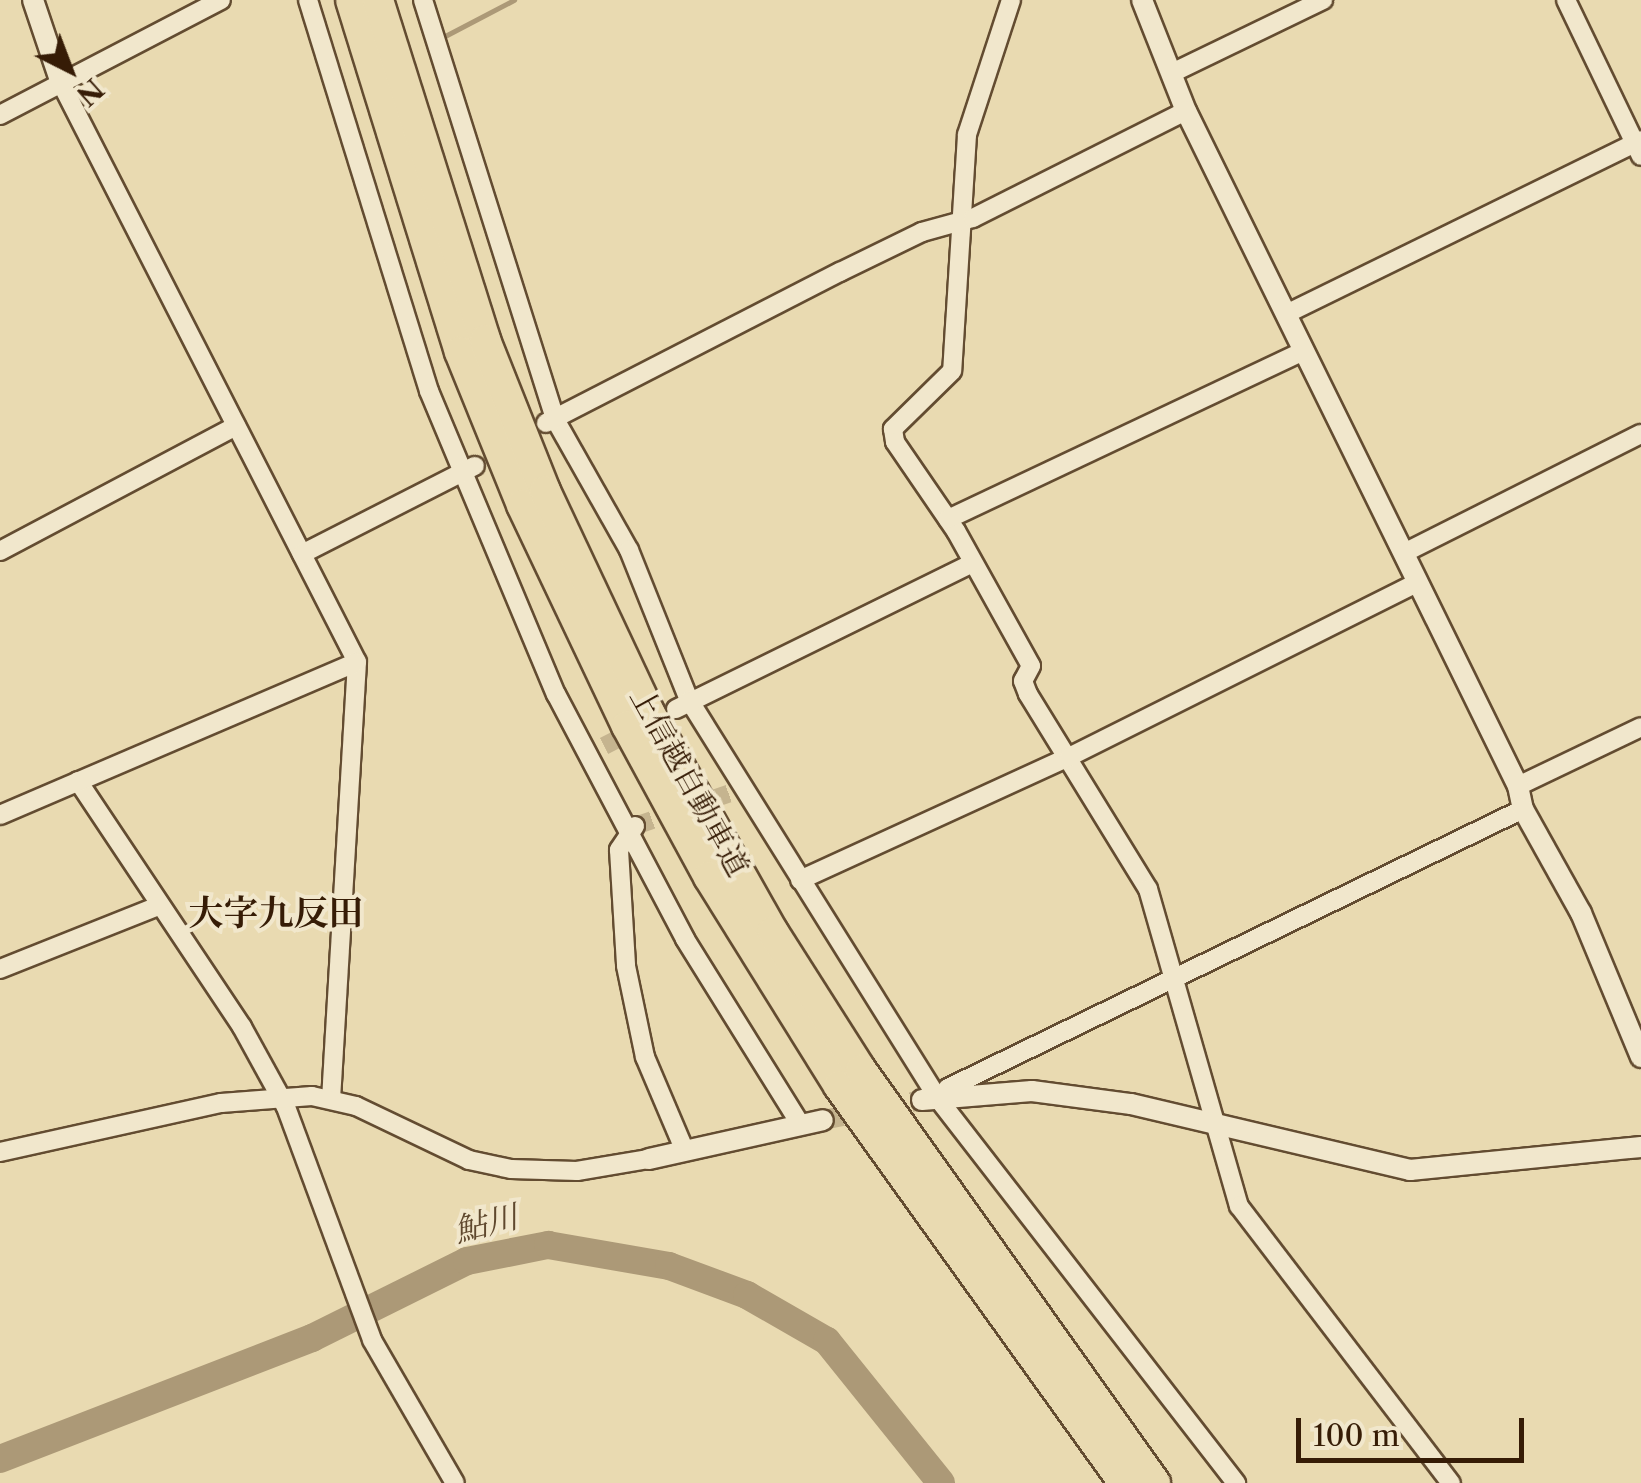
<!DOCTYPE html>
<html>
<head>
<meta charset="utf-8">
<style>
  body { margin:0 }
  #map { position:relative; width:1641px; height:1483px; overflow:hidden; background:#e9dab1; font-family:"Libre Caslon Text","Noto Serif JP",serif }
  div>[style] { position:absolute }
  .stream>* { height:5px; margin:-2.5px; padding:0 2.5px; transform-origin:2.5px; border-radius:2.5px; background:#ac9977 }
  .river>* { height:28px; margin:-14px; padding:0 14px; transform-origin:14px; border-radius:14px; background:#ac9977 }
  .minor-tunnel>* { height:18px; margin-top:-9px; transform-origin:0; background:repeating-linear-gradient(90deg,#c5b48f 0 18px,transparent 0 27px) }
  .tertiary-tunnel>* { height:20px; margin-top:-10px; transform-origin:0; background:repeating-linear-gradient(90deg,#c5b48f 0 20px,transparent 0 30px) }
  .roads { filter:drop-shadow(2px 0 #634c31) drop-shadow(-2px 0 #634c31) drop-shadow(0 2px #634c31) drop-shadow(0 -2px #634c31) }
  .minor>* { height:18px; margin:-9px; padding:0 9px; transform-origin:9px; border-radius:9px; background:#f1e7cc }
  .tertiary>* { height:20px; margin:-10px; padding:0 10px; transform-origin:10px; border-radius:10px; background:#f1e7cc }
  .motorway>* { height:30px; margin:-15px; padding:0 15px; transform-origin:15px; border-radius:15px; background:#e9dab1 }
  span { translate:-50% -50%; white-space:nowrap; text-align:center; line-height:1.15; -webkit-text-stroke:8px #f1e7cc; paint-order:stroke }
  .street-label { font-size:30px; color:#361c06 }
  .water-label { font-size:32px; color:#5f482e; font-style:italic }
  .quarter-label { font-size:35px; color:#361c06; font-weight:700 }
  .north { position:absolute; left:20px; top:20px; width:100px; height:100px; -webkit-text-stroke:8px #f1e7cc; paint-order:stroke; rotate:138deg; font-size:28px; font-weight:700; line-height:40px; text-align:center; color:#361c06 }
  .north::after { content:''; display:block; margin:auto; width:35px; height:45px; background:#361c06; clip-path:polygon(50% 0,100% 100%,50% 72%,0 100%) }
  .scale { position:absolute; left:1296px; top:1418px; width:228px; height:45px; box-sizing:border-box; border:5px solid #361c06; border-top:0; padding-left:12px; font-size:30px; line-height:35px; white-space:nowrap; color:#361c06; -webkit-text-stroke:8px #f1e7cc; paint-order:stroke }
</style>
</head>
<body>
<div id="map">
  <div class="stream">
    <div style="left:445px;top:36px;width:78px;rotate:-27.6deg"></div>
  </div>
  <div class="river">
    <div style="left:0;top:1459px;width:335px;rotate:-21.2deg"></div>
    <div style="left:312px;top:1338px;width:173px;rotate:-26.4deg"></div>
    <div style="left:467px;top:1261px;width:83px;rotate:-11.2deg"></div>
    <div style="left:548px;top:1245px;width:123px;rotate:9.8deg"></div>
    <div style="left:669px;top:1266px;width:83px;rotate:20.4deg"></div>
    <div style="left:747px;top:1295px;width:92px;rotate:29.9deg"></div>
    <div style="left:827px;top:1341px;width:182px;rotate:51.2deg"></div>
  </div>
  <div class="minor-tunnel">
    <div style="left:604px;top:746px;width:81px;rotate:-27.2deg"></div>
    <div style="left:635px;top:826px;width:104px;rotate:-19.1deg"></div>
  </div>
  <div class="tertiary-tunnel">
    <div style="left:823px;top:1120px;width:101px;rotate:-11.4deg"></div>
  </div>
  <div class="roads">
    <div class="minor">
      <div style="left:308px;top:0;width:409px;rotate:72.8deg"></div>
      <div style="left:429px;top:391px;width:329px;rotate:67.3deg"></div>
      <div style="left:556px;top:694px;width:277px;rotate:62.2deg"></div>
      <div style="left:685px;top:939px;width:218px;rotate:58.1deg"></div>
      <div style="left:423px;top:0;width:442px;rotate:72.5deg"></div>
      <div style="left:556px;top:421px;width:148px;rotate:60.5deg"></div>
      <div style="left:629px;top:550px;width:162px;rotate:68.2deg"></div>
      <div style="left:689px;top:700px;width:472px;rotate:58deg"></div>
      <div style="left:939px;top:1100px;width:485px;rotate:52.2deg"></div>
      <div style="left:1011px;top:0;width:142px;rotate:108.1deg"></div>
      <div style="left:967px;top:135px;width:236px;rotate:93.6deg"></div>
      <div style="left:952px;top:371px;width:83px;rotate:135.5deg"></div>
      <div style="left:893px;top:429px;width:13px;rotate:81deg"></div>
      <div style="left:895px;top:442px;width:108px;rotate:55.6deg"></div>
      <div style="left:956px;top:531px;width:154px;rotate:60.9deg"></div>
      <div style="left:1031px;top:666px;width:17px;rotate:118deg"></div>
      <div style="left:1023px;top:681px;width:14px;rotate:69deg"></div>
      <div style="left:1028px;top:694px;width:229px;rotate:58.4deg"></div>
      <div style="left:1148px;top:889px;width:330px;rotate:74deg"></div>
      <div style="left:1239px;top:1206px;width:349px;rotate:52.6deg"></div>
      <div style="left:1566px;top:0;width:173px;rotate:64.3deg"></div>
      <div style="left:1172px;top:73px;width:168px;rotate:-25.8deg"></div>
      <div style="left:61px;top:83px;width:650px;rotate:62.92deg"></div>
      <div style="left:357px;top:662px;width:437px;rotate:93.4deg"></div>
      <div style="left:0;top:115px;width:249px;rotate:-27.5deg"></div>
      <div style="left:1286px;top:314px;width:395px;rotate:-26.1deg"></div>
      <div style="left:546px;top:423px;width:331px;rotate:-27.2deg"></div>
      <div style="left:840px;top:272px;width:91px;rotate:-26deg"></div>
      <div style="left:922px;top:232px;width:53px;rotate:-15.4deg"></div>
      <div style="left:973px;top:218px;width:238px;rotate:-26.7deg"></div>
      <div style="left:948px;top:519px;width:394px;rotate:-25.3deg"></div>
      <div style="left:0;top:551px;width:267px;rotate:-27.9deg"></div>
      <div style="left:1404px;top:553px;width:265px;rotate:-26.7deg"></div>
      <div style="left:302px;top:554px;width:194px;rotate:-27deg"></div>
      <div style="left:676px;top:709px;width:329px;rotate:-26.2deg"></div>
      <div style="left:78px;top:781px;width:296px;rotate:56.3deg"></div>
      <div style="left:242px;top:1027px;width:91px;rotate:61.2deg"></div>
      <div style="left:286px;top:1107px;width:248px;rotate:69.7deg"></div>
      <div style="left:372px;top:1340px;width:165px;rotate:59.9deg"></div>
      <div style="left:1518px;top:786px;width:136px;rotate:-25.6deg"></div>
      <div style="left:0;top:815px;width:388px;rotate:-23.2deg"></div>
      <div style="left:635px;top:826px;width:29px;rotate:124deg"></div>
      <div style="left:619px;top:850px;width:116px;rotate:86.5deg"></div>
      <div style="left:626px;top:966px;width:93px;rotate:78.2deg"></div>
      <div style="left:645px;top:1057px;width:100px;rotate:67deg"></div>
      <div style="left:800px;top:880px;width:296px;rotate:-24.6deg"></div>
      <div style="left:1069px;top:757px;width:390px;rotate:-26.6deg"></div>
      <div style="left:0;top:969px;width:170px;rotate:-21.7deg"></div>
      <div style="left:939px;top:1100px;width:15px;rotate:-53deg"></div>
      <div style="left:948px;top:1088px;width:639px;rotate:-25.88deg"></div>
      <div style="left:0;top:1152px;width:226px;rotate:-12.5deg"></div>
      <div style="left:221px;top:1103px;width:91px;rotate:-4.4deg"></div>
      <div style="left:312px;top:1096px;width:45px;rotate:12.8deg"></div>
      <div style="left:356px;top:1106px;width:125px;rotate:25.5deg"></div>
      <div style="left:469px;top:1160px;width:43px;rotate:12.1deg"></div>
      <div style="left:511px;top:1169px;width:66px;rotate:1.7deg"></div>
      <div style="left:577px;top:1171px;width:73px;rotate:-9.5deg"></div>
    </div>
    <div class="tertiary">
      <div style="left:33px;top:0;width:88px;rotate:71.4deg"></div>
      <div style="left:1142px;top:0;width:119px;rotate:68.4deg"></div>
      <div style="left:1186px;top:111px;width:752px;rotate:63.81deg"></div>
      <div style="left:1518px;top:786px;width:24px;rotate:78deg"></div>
      <div style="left:1523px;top:809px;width:119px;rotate:60.9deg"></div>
      <div style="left:1581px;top:913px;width:156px;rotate:67.4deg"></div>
      <div style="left:922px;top:1100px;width:110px;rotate:-4.7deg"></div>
      <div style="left:1032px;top:1091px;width:100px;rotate:7.5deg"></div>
      <div style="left:1131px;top:1104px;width:287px;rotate:13.3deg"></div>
      <div style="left:1410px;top:1170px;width:232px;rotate:-5.7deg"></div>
      <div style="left:649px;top:1159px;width:178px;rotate:-12.6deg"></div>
    </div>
    <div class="motorway">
      <div style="left:351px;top:0;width:368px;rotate:72.8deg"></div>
      <div style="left:460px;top:352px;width:165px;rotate:67.9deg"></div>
      <div style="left:522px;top:505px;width:245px;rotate:64.6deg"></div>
      <div style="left:627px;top:726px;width:172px;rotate:61.5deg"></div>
      <div style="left:709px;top:877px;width:246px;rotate:58.1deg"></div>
      <div style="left:839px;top:1086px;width:489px;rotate:54.3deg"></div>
      <div style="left:378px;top:0;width:356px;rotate:72.5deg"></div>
      <div style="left:485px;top:340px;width:162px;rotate:68.3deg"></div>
      <div style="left:545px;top:491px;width:246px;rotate:64.8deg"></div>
      <div style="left:650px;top:714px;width:250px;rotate:60.6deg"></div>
      <div style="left:773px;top:932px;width:164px;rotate:57.5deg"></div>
      <div style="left:861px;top:1070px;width:507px;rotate:54.55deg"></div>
    </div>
  </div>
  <div class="street-label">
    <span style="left:689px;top:782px;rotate:61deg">上信越自動車道</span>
  </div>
  <div class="water-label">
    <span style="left:486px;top:1224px;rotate:-14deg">鮎川</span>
  </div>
  <div class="quarter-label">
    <span style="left:276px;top:913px">大字九反田</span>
  </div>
  <div class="north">N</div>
  <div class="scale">100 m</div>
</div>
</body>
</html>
